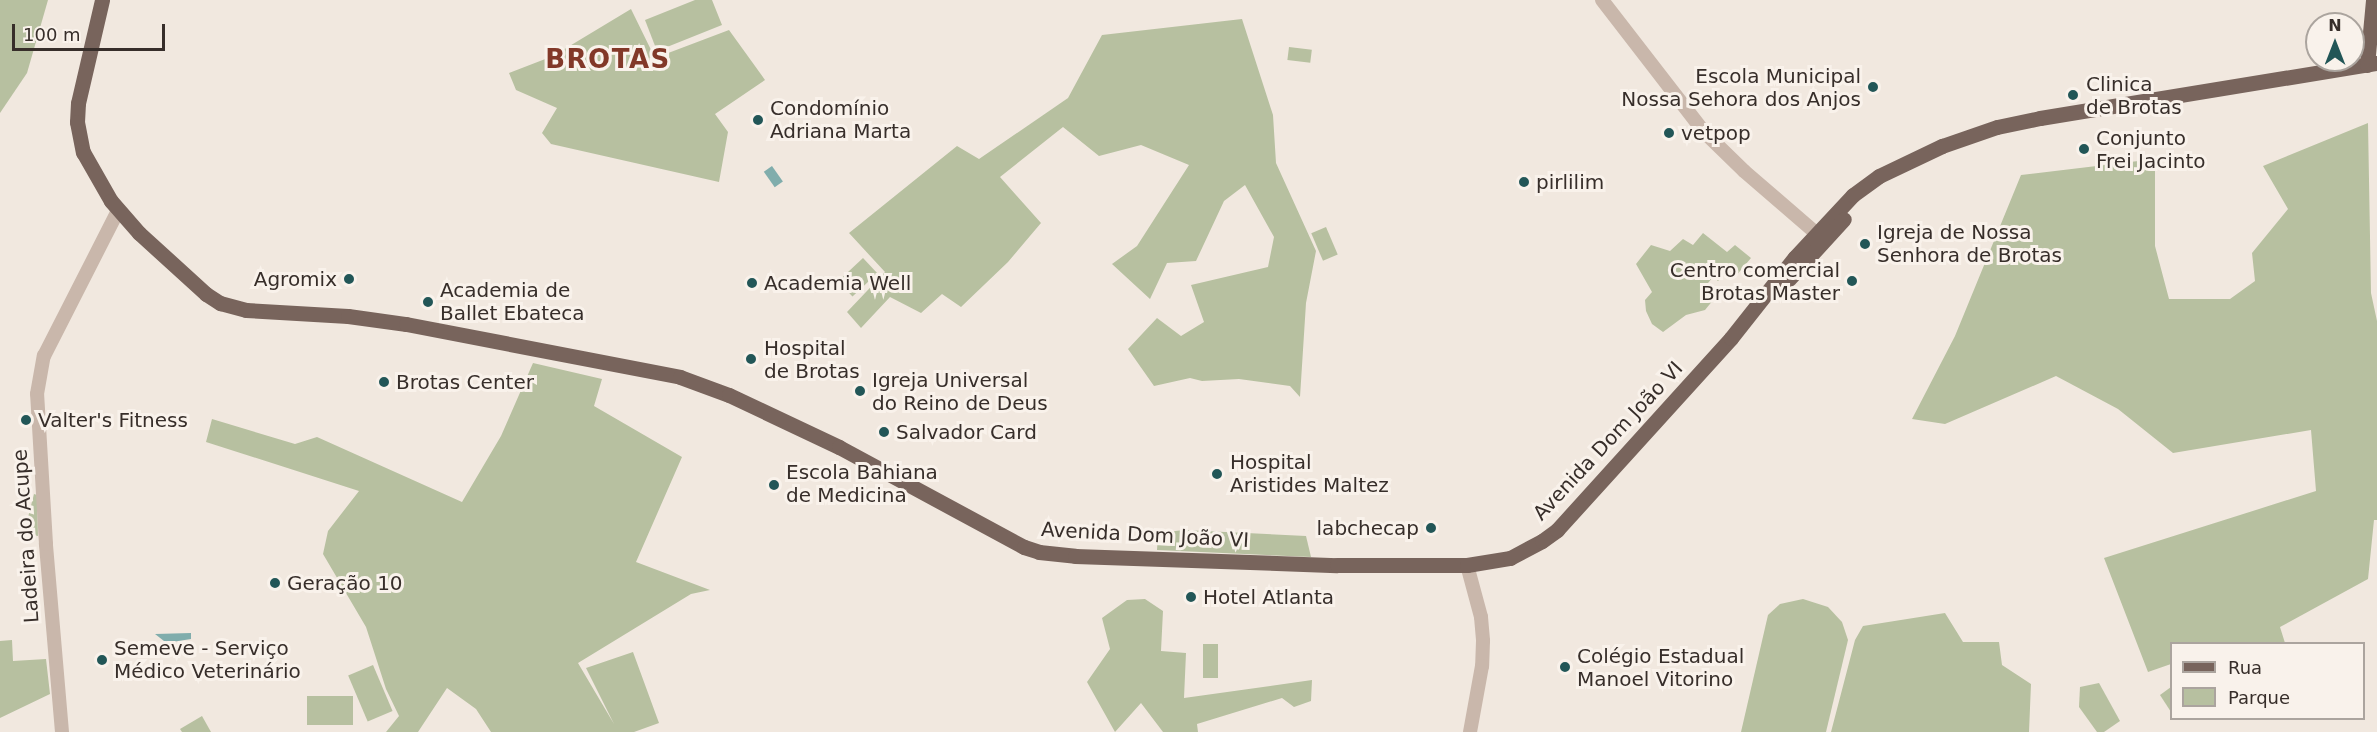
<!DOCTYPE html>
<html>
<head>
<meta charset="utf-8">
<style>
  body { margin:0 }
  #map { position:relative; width:2377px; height:732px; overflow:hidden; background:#f1e8df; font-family:"DejaVu Sans",sans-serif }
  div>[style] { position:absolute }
  .green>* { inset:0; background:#b7c0a0; transform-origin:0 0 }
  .water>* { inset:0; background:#80adac; transform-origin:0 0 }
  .minor>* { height:14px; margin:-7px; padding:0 7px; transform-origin:7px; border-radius:7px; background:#c9b7ab }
  .major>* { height:15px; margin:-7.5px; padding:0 7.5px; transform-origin:7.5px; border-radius:7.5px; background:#78645c }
  .dots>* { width:16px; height:16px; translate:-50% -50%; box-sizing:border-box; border:3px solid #f9f2eb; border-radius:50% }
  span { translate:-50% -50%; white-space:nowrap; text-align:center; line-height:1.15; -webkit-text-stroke:6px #f9f2eb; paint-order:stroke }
  .poi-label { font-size:20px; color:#372e2a }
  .right { translate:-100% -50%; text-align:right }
  .left { translate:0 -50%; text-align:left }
  .street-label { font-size:20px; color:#372e2a }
  .district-label { font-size:26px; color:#823828; font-weight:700; letter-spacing:1.5px }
  .legend { position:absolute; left:2170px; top:642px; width:195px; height:78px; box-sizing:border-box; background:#f9f2eb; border:2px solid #aba49e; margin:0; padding:8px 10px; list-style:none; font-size:18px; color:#372e2a }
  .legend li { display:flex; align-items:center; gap:12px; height:30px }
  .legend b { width:30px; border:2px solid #aba49e }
  .north { position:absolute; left:2305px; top:12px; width:60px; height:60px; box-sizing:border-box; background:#f9f2eb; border:2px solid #aba49e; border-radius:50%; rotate:0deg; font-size:16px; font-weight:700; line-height:24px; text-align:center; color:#372e2a }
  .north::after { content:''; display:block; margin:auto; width:21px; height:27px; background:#225657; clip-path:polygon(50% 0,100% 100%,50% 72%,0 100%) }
  .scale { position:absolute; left:12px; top:24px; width:153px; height:27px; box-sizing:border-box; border:3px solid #372e2a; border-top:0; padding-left:8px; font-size:18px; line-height:21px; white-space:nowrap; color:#372e2a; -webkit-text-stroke:4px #f9f2eb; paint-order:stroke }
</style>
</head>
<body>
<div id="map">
  <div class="green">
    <div style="clip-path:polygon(0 0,48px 0,27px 73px,0 113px)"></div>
    <div style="clip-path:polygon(695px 0,712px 0,722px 25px,657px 51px,645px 20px)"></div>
    <div style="clip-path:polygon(631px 9px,655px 58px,729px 30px,765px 80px,715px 114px,728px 132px,719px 182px,551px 144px,542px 133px,557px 108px,516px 90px,509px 73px,553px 56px)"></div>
    <div style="clip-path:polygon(1242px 19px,1273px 115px,1276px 163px,1316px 251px,1306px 303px,1300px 397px,1290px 386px,1239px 379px,1202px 381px,1190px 378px,1154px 386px,1128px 349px,1157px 318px,1181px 336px,1204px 322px,1191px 285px,1268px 267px,1274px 237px,1245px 185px,1224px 201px,1196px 261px,1167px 263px,1150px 299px,1112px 264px,1137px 246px,1189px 165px,1141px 145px,1099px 156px,1063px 127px,1000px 177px,1041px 223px,1008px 262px,961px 307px,942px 294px,921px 313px,890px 297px,861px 328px,847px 312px,885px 272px,849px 233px,957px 146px,979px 159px,1068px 98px,1102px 35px)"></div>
    <div style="left:1289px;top:47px;width:23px;height:13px;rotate:7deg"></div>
    <div style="clip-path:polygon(2368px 123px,2371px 293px,2377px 321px,2377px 520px,2374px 520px,2368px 579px,2280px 627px,2285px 643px,2172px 644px,2171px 664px,2148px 672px,2104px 558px,2316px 491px,2311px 430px,2173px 453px,2118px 409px,2056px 376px,1945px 424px,1912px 419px,1955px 336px,2021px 175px,2155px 159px,2155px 246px,2169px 299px,2230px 299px,2255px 281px,2252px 253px,2288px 209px,2263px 166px)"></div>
    <div style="left:1326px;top:227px;width:30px;height:16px;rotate:67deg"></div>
    <div style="clip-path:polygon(1703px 233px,1727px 252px,1735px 245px,1751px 258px,1735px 277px,1727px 271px,1718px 281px,1713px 277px,1703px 289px,1714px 299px,1705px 310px,1686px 315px,1663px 332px,1652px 324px,1646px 311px,1645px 300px,1652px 292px,1636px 264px,1651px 245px,1670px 251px,1683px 239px,1693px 245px)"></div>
    <div style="left:863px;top:258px;width:21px;height:34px;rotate:47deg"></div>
    <div style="clip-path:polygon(533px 363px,602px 379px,594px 406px,682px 457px,636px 562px,710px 590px,691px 594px,578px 663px,614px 724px,586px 668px,633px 652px,659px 723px,634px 732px,491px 732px,476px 709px,447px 688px,418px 732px,386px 732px,399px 716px,386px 689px,366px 627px,323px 554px,328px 531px,359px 491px,206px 442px,212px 419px,295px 444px,317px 437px,462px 502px,501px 436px)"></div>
    <div style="clip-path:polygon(34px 494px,37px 495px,38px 536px,24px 533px)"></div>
    <div style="clip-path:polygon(1184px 530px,1306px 536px,1311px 557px,1157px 550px,1158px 533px)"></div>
    <div style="clip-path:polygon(1145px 599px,1163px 611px,1161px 651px,1186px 653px,1184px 698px,1312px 680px,1311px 701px,1294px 707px,1282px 698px,1197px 724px,1198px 732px,1163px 732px,1141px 703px,1115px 732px,1087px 682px,1110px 649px,1102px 618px,1127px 600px)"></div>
    <div style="clip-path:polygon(1803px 599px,1828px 607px,1842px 622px,1848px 640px,1826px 732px,1741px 732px,1768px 615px,1780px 604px)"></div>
    <div style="clip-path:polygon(1945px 613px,1963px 642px,1999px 642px,2002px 665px,2031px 684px,2029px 732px,1831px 732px,1855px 640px,1863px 626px)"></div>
    <div style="clip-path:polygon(12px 640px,13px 661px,46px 659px,50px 694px,0 718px,0 641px)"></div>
    <div style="left:1203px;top:644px;width:15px;height:34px"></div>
    <div style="left:373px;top:665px;width:50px;height:27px;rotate:67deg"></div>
    <div style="clip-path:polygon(2099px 683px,2120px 721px,2104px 732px,2097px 732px,2079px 707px,2080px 687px)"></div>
    <div style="clip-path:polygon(2171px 687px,2171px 712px,2160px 695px)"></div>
    <div style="left:307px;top:696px;width:46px;height:29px"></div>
    <div style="clip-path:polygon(202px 716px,211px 732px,182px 732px,180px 729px)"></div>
  </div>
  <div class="water">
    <div style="left:772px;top:166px;width:19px;height:10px;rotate:55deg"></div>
    <div style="clip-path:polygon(191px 633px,191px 639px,172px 642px,164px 641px,155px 634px)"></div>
  </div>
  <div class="minor">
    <div style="left:1602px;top:0;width:167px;rotate:52.3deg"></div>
    <div style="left:1704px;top:132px;width:56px;rotate:44.3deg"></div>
    <div style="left:1744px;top:171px;width:106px;rotate:40.8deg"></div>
    <div style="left:1467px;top:565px;width:54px;rotate:74.9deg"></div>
    <div style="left:1481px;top:617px;width:24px;rotate:85deg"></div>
    <div style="left:1483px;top:641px;width:25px;rotate:92deg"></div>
    <div style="left:1482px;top:666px;width:67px;rotate:100.3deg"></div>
    <div style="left:62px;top:732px;width:189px;rotate:-94.9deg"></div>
    <div style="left:46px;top:544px;width:150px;rotate:-93.4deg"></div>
    <div style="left:37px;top:394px;width:39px;rotate:-80deg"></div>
    <div style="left:44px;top:356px;width:163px;rotate:-63deg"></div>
  </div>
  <div class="major">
    <div style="left:102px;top:0;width:106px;rotate:103.1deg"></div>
    <div style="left:78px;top:103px;width:19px;rotate:93deg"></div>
    <div style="left:77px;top:122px;width:31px;rotate:79deg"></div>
    <div style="left:83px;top:152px;width:56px;rotate:60.3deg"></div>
    <div style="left:111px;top:201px;width:43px;rotate:48.8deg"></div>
    <div style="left:139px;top:233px;width:91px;rotate:42.3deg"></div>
    <div style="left:206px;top:294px;width:17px;rotate:33deg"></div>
    <div style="left:220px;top:303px;width:27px;rotate:15deg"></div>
    <div style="left:246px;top:310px;width:102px;rotate:3.4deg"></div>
    <div style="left:348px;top:316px;width:59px;rotate:7.9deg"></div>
    <div style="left:406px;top:324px;width:279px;rotate:10.9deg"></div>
    <div style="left:680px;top:377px;width:52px;rotate:20.2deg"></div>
    <div style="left:729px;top:395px;width:122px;rotate:25.3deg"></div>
    <div style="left:839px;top:447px;width:210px;rotate:28.4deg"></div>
    <div style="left:1024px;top:547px;width:16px;rotate:18deg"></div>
    <div style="left:1039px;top:552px;width:36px;rotate:6deg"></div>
    <div style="left:1075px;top:556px;width:262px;rotate:2deg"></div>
    <div style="left:1337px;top:565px;width:130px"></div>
    <div style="left:1467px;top:565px;width:44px;rotate:-9.2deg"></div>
    <div style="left:1510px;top:558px;width:36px;rotate:-28deg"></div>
    <div style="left:1542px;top:541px;width:19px;rotate:-36deg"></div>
    <div style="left:1557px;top:530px;width:259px;rotate:-47.8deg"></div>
    <div style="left:1731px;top:338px;width:103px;rotate:-51.7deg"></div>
    <div style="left:1795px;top:257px;width:85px;rotate:-46.9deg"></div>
    <div style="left:1853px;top:195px;width:32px;rotate:-36deg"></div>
    <div style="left:1879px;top:176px;width:70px;rotate:-25.5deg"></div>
    <div style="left:1942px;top:146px;width:58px;rotate:-19.1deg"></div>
    <div style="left:1997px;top:127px;width:44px;rotate:-11.8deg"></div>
    <div style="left:2040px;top:118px;width:341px;rotate:-9.3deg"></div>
    <div style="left:2367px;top:65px;width:65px;rotate:-84.7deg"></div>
    <div style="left:1789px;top:279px;width:81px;rotate:-47.5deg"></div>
  </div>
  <div class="dots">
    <div style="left:1873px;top:87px;background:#225657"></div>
    <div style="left:2073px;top:95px;background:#225657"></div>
    <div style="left:758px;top:120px;background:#225657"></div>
    <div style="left:1669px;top:133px;background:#225657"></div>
    <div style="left:2084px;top:149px;background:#225657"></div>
    <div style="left:1524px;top:182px;background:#225657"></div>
    <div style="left:1865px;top:244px;background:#225657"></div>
    <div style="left:349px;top:279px;background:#225657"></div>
    <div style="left:1852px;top:281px;background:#225657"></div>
    <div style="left:752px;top:283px;background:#225657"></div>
    <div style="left:428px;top:302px;background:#225657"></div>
    <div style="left:751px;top:359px;background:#225657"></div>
    <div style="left:384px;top:382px;background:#225657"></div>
    <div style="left:860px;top:391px;background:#225657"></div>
    <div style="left:26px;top:420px;background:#225657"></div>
    <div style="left:884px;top:432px;background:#225657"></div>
    <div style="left:1217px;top:474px;background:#225657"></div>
    <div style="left:774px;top:485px;background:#225657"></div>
    <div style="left:1431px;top:528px;background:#225657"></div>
    <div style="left:275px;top:583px;background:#225657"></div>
    <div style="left:1191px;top:597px;background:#225657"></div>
    <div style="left:102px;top:660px;background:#225657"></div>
    <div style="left:1565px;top:667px;background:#225657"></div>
  </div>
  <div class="poi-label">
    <span class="right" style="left:1861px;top:88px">Escola Municipal<br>Nossa Sehora dos Anjos</span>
    <span class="left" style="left:2086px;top:96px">Clinica<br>de Brotas</span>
    <span class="left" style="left:770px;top:120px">Condomínio<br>Adriana Marta</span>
    <span class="left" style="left:1681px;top:133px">vetpop</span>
    <span class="left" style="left:2096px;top:150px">Conjunto<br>Frei Jacinto</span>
    <span class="left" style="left:1536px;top:182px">pirlilim</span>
    <span class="left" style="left:1877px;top:244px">Igreja de Nossa<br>Senhora de Brotas</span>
    <span class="right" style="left:1840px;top:282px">Centro comercial<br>Brotas Master</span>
    <span class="right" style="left:337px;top:279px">Agromix</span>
    <span class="left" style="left:764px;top:283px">Academia Well</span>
    <span class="left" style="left:440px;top:302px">Academia de<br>Ballet Ebateca</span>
    <span class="left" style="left:764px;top:360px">Hospital<br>de Brotas</span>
    <span class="left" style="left:872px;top:392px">Igreja Universal<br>do Reino de Deus</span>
    <span class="left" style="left:396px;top:382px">Brotas Center</span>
    <span class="left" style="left:38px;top:420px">Valter's Fitness</span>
    <span class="left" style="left:896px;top:432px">Salvador Card</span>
    <span class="left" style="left:1230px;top:474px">Hospital<br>Aristides Maltez</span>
    <span class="left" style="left:786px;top:484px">Escola Bahiana<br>de Medicina</span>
    <span class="right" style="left:1419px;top:528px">labchecap</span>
    <span class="left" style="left:287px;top:583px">Geração 10</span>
    <span class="left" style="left:1203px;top:597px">Hotel Atlanta</span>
    <span class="left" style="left:114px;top:660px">Semeve - Serviço<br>Médico Veterinário</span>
    <span class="left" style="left:1577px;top:668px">Colégio Estadual<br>Manoel Vitorino</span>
  </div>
  <div class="street-label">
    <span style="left:1608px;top:441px;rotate:-47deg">Avenida Dom João VI</span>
    <span style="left:1145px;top:535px;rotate:3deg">Avenida Dom João VI</span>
    <span style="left:26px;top:536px;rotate:-94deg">Ladeira do Acupe</span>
  </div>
  <div class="district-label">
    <span style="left:608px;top:60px">BROTAS</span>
  </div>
  <ul class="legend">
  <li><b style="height:8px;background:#78645c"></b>Rua</li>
  <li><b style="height:16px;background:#b7c0a0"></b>Parque</li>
  </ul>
  <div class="north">N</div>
  <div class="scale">100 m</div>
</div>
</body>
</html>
